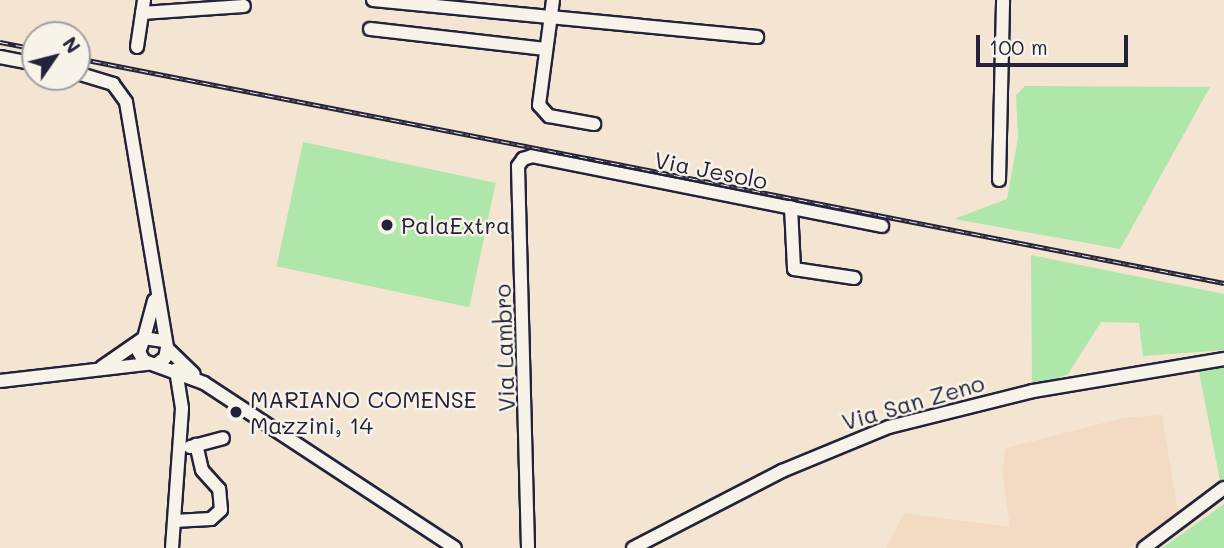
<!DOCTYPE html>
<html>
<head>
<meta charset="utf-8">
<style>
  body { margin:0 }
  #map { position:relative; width:1224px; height:548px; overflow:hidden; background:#f4e5d2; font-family:Mali,sans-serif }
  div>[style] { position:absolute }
  .built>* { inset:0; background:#f2dbc2 }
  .green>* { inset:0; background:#afe6a9; transform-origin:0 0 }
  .roads { filter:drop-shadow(2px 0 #22223b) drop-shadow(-2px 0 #22223b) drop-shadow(0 2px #22223b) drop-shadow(0 -2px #22223b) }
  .minor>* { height:12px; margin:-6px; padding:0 6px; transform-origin:6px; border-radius:6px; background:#f7f3e8 }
  .rail>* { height:5px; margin-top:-2.5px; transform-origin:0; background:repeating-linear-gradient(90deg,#f7f3e8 0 8px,#22223b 0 16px); box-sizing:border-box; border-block:2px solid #22223b }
  .dots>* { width:19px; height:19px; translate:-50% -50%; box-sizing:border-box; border:4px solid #f7f3e8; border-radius:50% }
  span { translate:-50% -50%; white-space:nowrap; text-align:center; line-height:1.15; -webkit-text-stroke:5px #f7f3e8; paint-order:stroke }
  .street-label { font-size:23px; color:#22223b }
  .poi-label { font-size:23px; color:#22223b }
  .left { translate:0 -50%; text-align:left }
  .north { position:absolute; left:21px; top:21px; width:70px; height:70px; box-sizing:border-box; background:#f7f3e8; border:2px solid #a29fa3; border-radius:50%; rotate:55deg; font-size:19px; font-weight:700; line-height:28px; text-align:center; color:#22223b }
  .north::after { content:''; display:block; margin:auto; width:24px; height:32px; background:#22223b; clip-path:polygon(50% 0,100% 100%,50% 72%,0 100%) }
  .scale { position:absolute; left:976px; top:35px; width:152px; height:32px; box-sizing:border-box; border:4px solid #22223b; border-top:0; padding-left:9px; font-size:21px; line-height:24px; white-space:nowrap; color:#22223b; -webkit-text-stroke:5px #f7f3e8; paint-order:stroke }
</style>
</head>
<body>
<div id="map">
  <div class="built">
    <div style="clip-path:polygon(1162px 415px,1178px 512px,1129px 548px,886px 548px,904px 513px,1010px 527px,1002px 470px,1006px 448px,1122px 418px)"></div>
  </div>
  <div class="green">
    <div style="clip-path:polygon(1025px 86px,1210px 87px,1120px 249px,954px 219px,1007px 199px,1018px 138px,1016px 95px)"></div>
    <div style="left:303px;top:142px;width:197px;height:127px;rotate:12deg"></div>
    <div style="clip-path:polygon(1031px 255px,1224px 294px,1224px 350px,1143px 356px,1139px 323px,1101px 322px,1068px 374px,1032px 387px)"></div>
    <div style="clip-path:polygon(1224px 363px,1224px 483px,1221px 486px,1198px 366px)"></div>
    <div style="clip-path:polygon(1224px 504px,1224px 548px,1162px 548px)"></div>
  </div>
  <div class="roads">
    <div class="minor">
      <div style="left:373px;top:0;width:386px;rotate:5.5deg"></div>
      <div style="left:553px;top:0;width:106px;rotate:97.6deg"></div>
      <div style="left:539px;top:105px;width:15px;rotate:48deg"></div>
      <div style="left:549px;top:116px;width:46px;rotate:10.1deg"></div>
      <div style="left:142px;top:13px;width:102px;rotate:-3.9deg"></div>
      <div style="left:370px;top:29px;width:177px;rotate:6.5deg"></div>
      <div style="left:137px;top:47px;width:48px;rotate:-81.5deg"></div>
      <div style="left:0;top:57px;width:36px;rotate:11deg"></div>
      <div style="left:77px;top:73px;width:38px;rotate:17deg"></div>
      <div style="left:113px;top:84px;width:22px;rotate:54deg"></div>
      <div style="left:126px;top:102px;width:249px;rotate:80.5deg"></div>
      <div style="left:167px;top:348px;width:10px;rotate:101deg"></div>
      <div style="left:165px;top:358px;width:12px;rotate:145deg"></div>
      <div style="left:999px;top:180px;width:180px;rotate:-88.7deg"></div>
      <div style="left:791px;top:207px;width:62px;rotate:87.2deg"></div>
      <div style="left:794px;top:269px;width:61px;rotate:8.5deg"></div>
      <div style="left:144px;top:338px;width:39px;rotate:-75deg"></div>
      <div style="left:143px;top:341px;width:12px;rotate:110deg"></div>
      <div style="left:139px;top:352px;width:10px;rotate:61deg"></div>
      <div style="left:144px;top:361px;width:64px;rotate:20.1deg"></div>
      <div style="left:204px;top:383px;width:300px;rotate:33.3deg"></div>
      <div style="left:167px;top:348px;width:37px;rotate:44deg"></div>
      <div style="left:102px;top:367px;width:51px;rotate:-34.6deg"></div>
      <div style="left:144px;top:338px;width:20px;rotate:9deg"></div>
      <div style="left:0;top:381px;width:149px;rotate:-6.6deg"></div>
      <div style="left:190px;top:447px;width:34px;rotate:-15deg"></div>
      <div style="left:174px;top:521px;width:37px;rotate:-3deg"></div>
      <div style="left:211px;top:519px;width:13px;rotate:-42deg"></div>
      <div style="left:221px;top:510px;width:21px;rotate:-95deg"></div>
      <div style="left:219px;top:489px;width:25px;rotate:-132deg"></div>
      <div style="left:202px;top:470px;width:26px;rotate:-103deg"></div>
      <div style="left:172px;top:548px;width:140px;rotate:-85.9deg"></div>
      <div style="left:182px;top:408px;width:39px;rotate:-99deg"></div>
      <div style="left:528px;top:548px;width:382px;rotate:-91.5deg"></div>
      <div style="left:518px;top:166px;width:9px;rotate:-54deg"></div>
      <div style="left:523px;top:159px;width:9px;rotate:-18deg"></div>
      <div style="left:532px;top:156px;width:357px;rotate:11.3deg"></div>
      <div style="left:633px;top:548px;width:168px;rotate:-27.3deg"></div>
      <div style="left:782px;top:471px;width:116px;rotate:-22.4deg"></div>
      <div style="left:889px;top:427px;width:148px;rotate:-14deg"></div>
      <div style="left:1033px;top:391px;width:194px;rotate:-9.5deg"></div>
      <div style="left:1144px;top:548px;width:100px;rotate:-36.9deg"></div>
    </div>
  </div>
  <div class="rail">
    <div style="left:0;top:42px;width:36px;rotate:11deg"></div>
    <div style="left:77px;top:58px;width:1169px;rotate:11.1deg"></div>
  </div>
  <div class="dots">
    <div style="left:387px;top:225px;background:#22223b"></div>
    <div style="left:236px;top:412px;background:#22223b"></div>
  </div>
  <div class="street-label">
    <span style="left:711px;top:170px;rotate:11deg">Via Jesolo</span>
    <span style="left:504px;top:348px;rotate:-92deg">Via Lambro</span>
    <span style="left:913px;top:402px;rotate:-16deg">Via San Zeno</span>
  </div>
  <div class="poi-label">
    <span class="left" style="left:401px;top:225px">PalaExtra</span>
    <span class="left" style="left:250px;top:412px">MARIANO COMENSE<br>Mazzini, 14</span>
  </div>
  <div class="north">N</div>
  <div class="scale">100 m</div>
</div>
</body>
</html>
